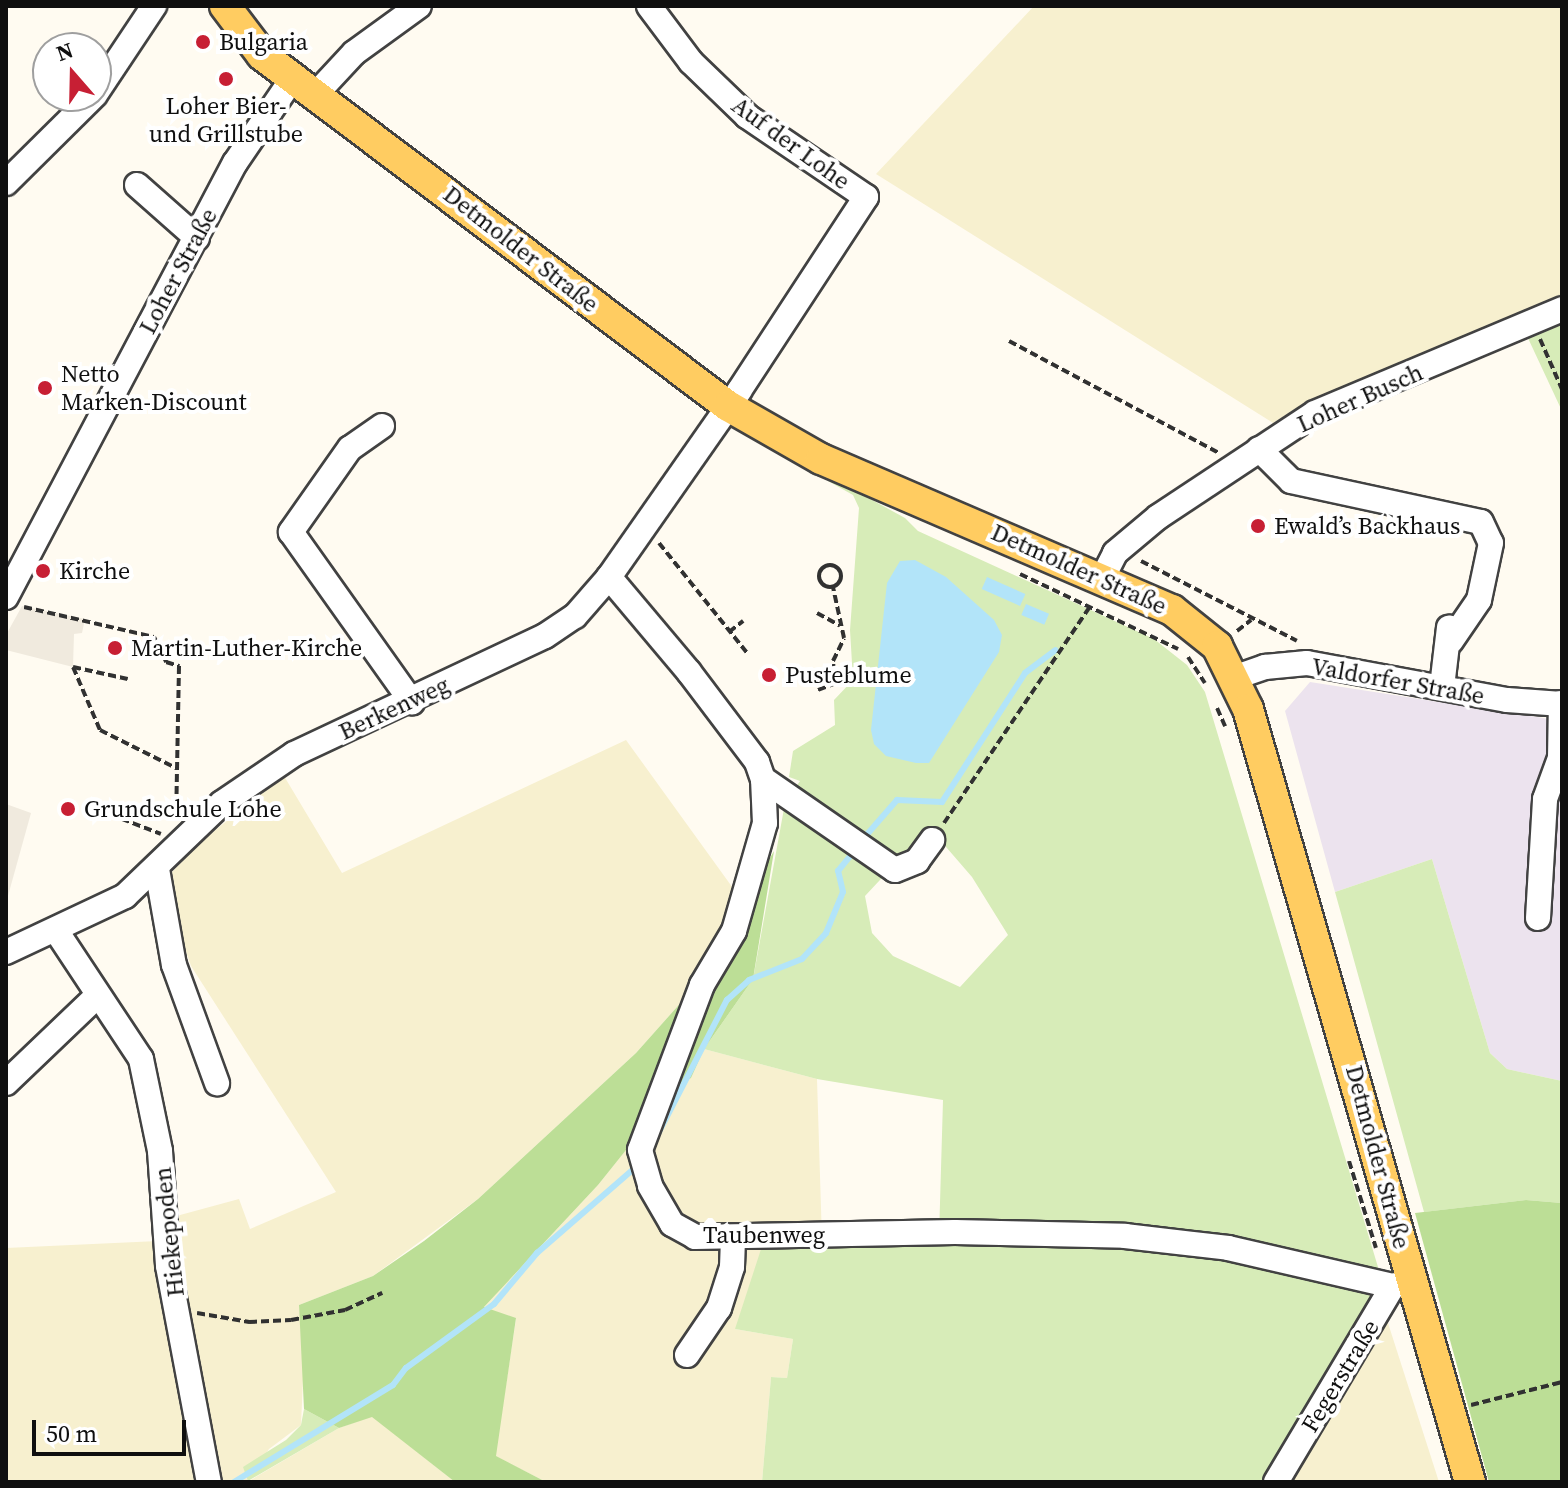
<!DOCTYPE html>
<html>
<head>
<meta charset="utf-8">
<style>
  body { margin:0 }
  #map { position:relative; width:1568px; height:1488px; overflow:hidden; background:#fffbf1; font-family:"Source Serif 4",serif }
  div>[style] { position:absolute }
  .industrial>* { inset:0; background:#ece3ee }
  .farmland>* { inset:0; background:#f7f0cf }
  .green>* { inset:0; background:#d7ecb8 }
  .forest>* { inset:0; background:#bcde96 }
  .plaza>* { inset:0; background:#f0eade }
  .water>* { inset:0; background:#b2e4f9; transform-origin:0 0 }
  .stream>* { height:6px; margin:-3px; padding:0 3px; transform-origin:3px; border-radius:3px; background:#b2e4f9 }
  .path>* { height:4px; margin-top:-2px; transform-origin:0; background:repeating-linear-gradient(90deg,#313131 0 8px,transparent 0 12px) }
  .path>.ring { margin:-2px; padding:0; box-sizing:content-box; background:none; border:4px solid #313131; border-radius:50% }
  .roads { filter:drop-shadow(2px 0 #424242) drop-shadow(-2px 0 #424242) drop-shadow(0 2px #424242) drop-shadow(0 -2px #424242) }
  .minor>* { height:24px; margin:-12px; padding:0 12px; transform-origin:12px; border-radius:12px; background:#fff }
  .major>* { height:30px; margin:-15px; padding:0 15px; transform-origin:15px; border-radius:15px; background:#ffcc61 }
  .dots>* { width:22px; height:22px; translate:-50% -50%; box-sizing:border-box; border:4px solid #fff; border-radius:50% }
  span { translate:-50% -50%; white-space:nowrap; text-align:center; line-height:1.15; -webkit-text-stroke:8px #fff; paint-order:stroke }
  .poi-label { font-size:24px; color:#0f0f0f }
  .left { translate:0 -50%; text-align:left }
  .street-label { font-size:24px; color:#0f0f0f }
  .frame { position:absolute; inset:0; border:8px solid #0f0f0f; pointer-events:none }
  .north { position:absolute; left:32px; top:32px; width:80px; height:80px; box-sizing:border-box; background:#fff; border:2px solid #9f9f9f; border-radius:50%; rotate:340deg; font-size:22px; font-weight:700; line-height:32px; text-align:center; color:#0f0f0f }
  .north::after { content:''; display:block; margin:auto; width:28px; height:36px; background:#c71f34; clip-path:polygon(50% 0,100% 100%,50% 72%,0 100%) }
  .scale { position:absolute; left:32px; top:1420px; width:154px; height:36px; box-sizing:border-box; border:4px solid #0f0f0f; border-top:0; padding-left:10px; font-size:24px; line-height:28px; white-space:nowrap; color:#0f0f0f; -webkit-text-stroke:6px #fff; paint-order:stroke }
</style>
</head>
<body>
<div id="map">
  <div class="industrial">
    <div style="clip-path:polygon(1310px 682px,1562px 721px,1562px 1081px,1507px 1069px,1490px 1053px,1432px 859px,1335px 892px,1285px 711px)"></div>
  </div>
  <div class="farmland">
    <div style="clip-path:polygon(1034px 6px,1562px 6px,1562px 294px,1307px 402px,1273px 423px,876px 174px)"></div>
    <div style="clip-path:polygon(626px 740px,743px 902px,693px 989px,636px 1053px,478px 1199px,373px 1276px,299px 1305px,304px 1357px,301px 1425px,269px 1449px,249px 1481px,339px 1428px,372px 1416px,455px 1482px,6px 1482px,6px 1248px,158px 1241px,158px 1221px,239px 1199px,250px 1229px,336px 1192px,191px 966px,177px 925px,171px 873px,204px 839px,284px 776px,342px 873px)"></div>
    <div style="clip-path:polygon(704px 1049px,817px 1079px,822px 1240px,735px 1329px,793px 1339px,787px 1378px,771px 1377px,762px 1482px,546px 1482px,495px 1456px,516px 1319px,483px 1308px,598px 1185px,678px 1084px,691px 1078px)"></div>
    <div style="clip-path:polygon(1379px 1295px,1439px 1482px,1272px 1482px)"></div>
  </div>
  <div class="green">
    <div style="clip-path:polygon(1562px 321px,1562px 411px,1527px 336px)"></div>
    <div style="clip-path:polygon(evenodd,830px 477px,905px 518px,918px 531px,1154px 639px,1187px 665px,1205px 692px,1384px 1287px,1272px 1482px,762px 1482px,771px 1377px,787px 1378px,793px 1339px,735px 1329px,763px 1243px,939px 1237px,943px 1100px,817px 1079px,704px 1049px,753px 979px,785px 803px,800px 781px,789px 777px,793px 751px,835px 725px,834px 700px,853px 680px,850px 630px,859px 508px,853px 495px,828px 481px,830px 477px,921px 836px,940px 840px,972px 877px,1008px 935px,960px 987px,893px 956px,872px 933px,865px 896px,921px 836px)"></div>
    <div style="clip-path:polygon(1432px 859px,1490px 1053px,1507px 1069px,1562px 1081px,1562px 1203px,1526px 1200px,1424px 1212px,1335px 892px)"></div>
    <div style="clip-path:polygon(304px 1409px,339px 1428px,248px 1481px,243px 1467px,286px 1440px,301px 1425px)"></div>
  </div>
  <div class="forest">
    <div style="clip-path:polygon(774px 851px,753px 979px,704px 1049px,691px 1078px,678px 1085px,598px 1185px,484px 1307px,516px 1318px,496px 1456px,546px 1482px,455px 1482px,372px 1417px,339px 1428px,304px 1409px,299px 1305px,373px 1276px,424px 1241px,478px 1199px,636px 1053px,693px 989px)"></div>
    <div style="clip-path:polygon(1526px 1200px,1562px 1203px,1562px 1482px,1489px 1482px,1415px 1213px)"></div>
  </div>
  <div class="plaza">
    <div style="clip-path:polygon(22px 606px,85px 619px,82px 633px,74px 634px,73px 667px,6px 650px,6px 635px)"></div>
    <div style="clip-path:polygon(6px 804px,31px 813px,6px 903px)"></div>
  </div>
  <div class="water">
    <div style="clip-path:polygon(915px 560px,946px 577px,994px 620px,1002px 635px,999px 652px,929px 763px,916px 763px,886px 756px,874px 744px,871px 730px,887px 583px,900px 561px)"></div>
    <div style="left:987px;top:577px;width:42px;height:13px;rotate:24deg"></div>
    <div style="left:1026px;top:604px;width:25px;height:12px;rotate:23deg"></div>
  </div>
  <div class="stream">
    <div style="left:863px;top:839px;width:52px;rotate:-48.9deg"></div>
    <div style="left:897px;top:800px;width:45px;rotate:2.5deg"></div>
    <div style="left:942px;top:802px;width:153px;rotate:-57.2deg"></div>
    <div style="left:1025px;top:673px;width:38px;rotate:-37deg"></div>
    <div style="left:658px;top:1134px;width:151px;rotate:-62.8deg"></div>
    <div style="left:727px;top:1000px;width:30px;rotate:-42deg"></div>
    <div style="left:749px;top:980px;width:57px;rotate:-21.6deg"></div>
    <div style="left:802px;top:959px;width:35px;rotate:-47deg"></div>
    <div style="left:826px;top:933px;width:44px;rotate:-67.5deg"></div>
    <div style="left:843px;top:892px;width:22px;rotate:-103deg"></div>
    <div style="left:838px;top:871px;width:26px;rotate:-51deg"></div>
    <div style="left:234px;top:1482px;width:186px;rotate:-31.4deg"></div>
    <div style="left:393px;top:1385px;width:21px;rotate:-53deg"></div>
    <div style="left:406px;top:1368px;width:109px;rotate:-36deg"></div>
    <div style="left:494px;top:1304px;width:67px;rotate:-49.9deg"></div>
    <div style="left:537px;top:1253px;width:131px;rotate:-41deg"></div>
  </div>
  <div class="path">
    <div style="left:1540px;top:339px;width:55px;rotate:66.3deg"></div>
    <div style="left:1009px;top:341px;width:238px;rotate:28.1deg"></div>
    <div style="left:659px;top:543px;width:141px;rotate:51.3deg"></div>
    <div style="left:1141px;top:561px;width:175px;rotate:27.1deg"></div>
    <div class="ring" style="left:819px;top:565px;width:18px;height:18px"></div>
    <div style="left:1020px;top:574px;width:175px;rotate:25.4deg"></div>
    <div style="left:24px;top:607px;width:133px;rotate:13deg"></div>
    <div style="left:154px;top:637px;width:28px;rotate:64deg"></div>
    <div style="left:166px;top:662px;width:14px;rotate:17deg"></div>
    <div style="left:179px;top:666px;width:151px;rotate:91.1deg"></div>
    <div style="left:817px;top:613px;width:26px;rotate:29deg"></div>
    <div style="left:1237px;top:631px;width:18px;rotate:-38deg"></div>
    <div style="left:729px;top:632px;width:18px;rotate:-38deg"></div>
    <div style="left:1188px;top:657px;width:31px;rotate:57deg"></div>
    <div style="left:73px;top:667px;width:69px;rotate:66.8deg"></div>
    <div style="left:100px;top:730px;width:85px;rotate:26.6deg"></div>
    <div style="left:73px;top:667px;width:56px;rotate:12.3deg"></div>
    <div style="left:818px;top:690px;width:17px;rotate:-21deg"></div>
    <div style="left:834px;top:684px;width:23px;rotate:-92deg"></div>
    <div style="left:833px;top:661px;width:25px;rotate:-64deg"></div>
    <div style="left:844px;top:638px;width:52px;rotate:-102.2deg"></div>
    <div style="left:1217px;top:708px;width:20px;rotate:66deg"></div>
    <div style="left:88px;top:806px;width:78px;rotate:21deg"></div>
    <div style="left:944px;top:823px;width:263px;rotate:-56deg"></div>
    <div style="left:1349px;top:1161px;width:91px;rotate:72.8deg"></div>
    <div style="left:197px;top:1313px;width:53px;rotate:9.8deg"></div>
    <div style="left:249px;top:1322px;width:42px;rotate:-2.7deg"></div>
    <div style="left:291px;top:1320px;width:55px;rotate:-10.5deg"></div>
    <div style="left:345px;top:1310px;width:41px;rotate:-24.7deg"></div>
    <div style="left:1471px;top:1405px;width:94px;rotate:-14.2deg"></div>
  </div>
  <div class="roads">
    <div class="minor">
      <div style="left:96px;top:93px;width:105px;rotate:-56.3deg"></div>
      <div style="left:315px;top:95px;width:57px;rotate:-47.1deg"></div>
      <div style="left:354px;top:53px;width:80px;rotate:-35.9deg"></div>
      <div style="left:6px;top:183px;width:124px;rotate:-44.7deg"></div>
      <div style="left:137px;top:185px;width:80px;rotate:41.5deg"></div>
      <div style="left:382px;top:426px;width:39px;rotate:145deg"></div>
      <div style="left:350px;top:448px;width:103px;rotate:125.1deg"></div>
      <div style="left:291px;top:532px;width:209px;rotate:54.6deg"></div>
      <div style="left:1259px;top:449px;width:45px;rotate:45deg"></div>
      <div style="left:1291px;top:481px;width:194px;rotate:12.2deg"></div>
      <div style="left:1481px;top:522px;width:23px;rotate:65deg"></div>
      <div style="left:1491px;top:543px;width:58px;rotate:101.9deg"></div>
      <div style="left:1479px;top:600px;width:50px;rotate:124.3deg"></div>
      <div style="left:609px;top:577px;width:124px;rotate:49.9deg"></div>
      <div style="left:689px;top:672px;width:113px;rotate:52.9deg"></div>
      <div style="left:757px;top:762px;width:18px;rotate:71deg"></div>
      <div style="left:763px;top:779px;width:44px;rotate:87.4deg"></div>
      <div style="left:765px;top:823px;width:112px;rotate:106deg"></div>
      <div style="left:734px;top:931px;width:63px;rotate:120.7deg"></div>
      <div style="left:702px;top:985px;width:176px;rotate:110.6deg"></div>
      <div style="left:640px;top:1150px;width:37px;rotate:74deg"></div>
      <div style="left:650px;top:1186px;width:44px;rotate:59.9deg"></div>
      <div style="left:672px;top:1224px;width:26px;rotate:29deg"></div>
      <div style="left:695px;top:1237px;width:260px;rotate:-1.1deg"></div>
      <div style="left:955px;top:1232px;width:170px;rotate:1.3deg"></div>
      <div style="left:1125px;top:1236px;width:104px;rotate:6.6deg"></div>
      <div style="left:1228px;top:1248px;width:169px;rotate:13deg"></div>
      <div style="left:1103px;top:577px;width:27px;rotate:-63deg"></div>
      <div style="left:1115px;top:553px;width:56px;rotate:-39.9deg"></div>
      <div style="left:1158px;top:517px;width:188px;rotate:-33.5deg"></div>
      <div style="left:1315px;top:413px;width:268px;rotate:-22.8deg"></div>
      <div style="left:6px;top:597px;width:491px;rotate:-62.2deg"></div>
      <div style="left:235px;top:163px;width:102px;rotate:-55.8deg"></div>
      <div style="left:1236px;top:677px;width:31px;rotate:-19deg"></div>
      <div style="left:1265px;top:667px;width:42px;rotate:-5.4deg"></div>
      <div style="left:1307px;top:663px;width:203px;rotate:10.5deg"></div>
      <div style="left:1507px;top:700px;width:55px;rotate:4.2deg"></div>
      <div style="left:1442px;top:687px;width:60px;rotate:-83.3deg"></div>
      <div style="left:763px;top:779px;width:160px;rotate:34.6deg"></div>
      <div style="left:895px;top:870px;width:24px;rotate:-22deg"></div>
      <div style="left:917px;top:861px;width:26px;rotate:-54deg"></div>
      <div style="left:157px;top:869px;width:97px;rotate:80deg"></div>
      <div style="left:174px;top:965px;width:126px;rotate:70deg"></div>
      <div style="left:1538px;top:918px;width:119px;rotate:-86.6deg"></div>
      <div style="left:1545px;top:799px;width:44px;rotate:-69.9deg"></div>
      <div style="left:1560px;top:758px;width:55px;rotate:-89deg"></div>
      <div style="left:57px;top:932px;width:152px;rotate:56.5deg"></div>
      <div style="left:141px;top:1059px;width:94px;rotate:78.3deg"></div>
      <div style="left:160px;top:1151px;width:115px;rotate:86deg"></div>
      <div style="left:168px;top:1266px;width:220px;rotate:79.3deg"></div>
      <div style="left:6px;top:952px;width:132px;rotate:-25.2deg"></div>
      <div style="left:125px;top:896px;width:134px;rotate:-43.8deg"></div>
      <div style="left:222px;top:803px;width:87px;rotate:-34.2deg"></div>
      <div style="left:294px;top:754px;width:277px;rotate:-25.2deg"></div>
      <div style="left:545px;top:636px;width:36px;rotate:-34deg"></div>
      <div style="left:575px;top:616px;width:52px;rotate:-48.9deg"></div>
      <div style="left:609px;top:577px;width:227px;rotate:-55deg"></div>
      <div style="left:739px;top:391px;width:232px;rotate:-56.8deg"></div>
      <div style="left:866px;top:197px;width:144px;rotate:-145.8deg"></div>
      <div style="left:747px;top:116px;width:78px;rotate:-136deg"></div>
      <div style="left:691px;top:62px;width:70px;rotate:-126.9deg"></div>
      <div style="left:6px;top:1083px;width:127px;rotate:-43.7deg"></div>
      <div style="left:687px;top:1355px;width:57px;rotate:-55.8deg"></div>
      <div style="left:719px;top:1308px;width:43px;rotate:-72.4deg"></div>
      <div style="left:732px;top:1267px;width:30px;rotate:-88deg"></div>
      <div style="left:1276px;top:1482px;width:228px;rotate:-59.2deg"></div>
      <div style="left:1393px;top:1286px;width:14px;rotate:-17deg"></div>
    </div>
    <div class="major">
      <div style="left:225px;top:6px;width:61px;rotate:52.9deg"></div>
      <div style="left:262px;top:55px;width:583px;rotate:36.99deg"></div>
      <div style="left:728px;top:406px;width:107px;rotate:29.7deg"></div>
      <div style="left:821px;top:459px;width:382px;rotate:23.3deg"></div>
      <div style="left:1172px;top:610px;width:58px;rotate:38.7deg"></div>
      <div style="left:1217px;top:646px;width:70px;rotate:63.8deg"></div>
      <div style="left:1248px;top:709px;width:804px;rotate:73.98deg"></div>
    </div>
  </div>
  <div class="dots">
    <div style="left:203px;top:42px;background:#c71f34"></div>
    <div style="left:226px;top:79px;background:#c71f34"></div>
    <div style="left:45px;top:388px;background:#c71f34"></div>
    <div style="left:1258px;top:526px;background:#c71f34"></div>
    <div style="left:43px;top:571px;background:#c71f34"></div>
    <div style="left:115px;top:648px;background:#c71f34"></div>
    <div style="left:769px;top:675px;background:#c71f34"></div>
    <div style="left:68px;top:809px;background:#c71f34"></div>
  </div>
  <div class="poi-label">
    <span class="left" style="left:219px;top:42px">Bulgaria</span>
    <span style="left:226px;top:120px">Loher Bier-<br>und Grillstube</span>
    <span class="left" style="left:61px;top:388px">Netto<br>Marken-Discount</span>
    <span class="left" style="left:1274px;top:526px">Ewald’s Backhaus</span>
    <span class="left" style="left:59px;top:571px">Kirche</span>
    <span class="left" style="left:131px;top:648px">Martin-Luther-Kirche</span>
    <span class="left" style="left:785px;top:675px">Pusteblume</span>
    <span class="left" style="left:84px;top:809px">Grundschule Lohe</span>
  </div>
  <div class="street-label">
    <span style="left:791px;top:143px;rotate:36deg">Auf der Lohe</span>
    <span style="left:521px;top:249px;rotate:38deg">Detmolder Straße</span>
    <span style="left:178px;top:271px;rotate:-62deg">Loher Straße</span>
    <span style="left:1360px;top:398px;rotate:-24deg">Loher Busch</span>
    <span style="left:1079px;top:569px;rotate:24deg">Detmolder Straße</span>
    <span style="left:1398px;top:681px;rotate:10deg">Valdorfer Straße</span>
    <span style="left:394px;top:708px;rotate:-25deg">Berkenweg</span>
    <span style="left:1378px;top:1157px;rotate:75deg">Detmolder Straße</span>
    <span style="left:169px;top:1232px;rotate:-96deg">Hiekepoden</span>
    <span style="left:764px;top:1235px">Taubenweg</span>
    <span style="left:1340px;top:1376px;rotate:-59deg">Fegerstraße</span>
  </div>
  <div class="frame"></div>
  <div class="north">N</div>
  <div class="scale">50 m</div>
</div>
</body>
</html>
